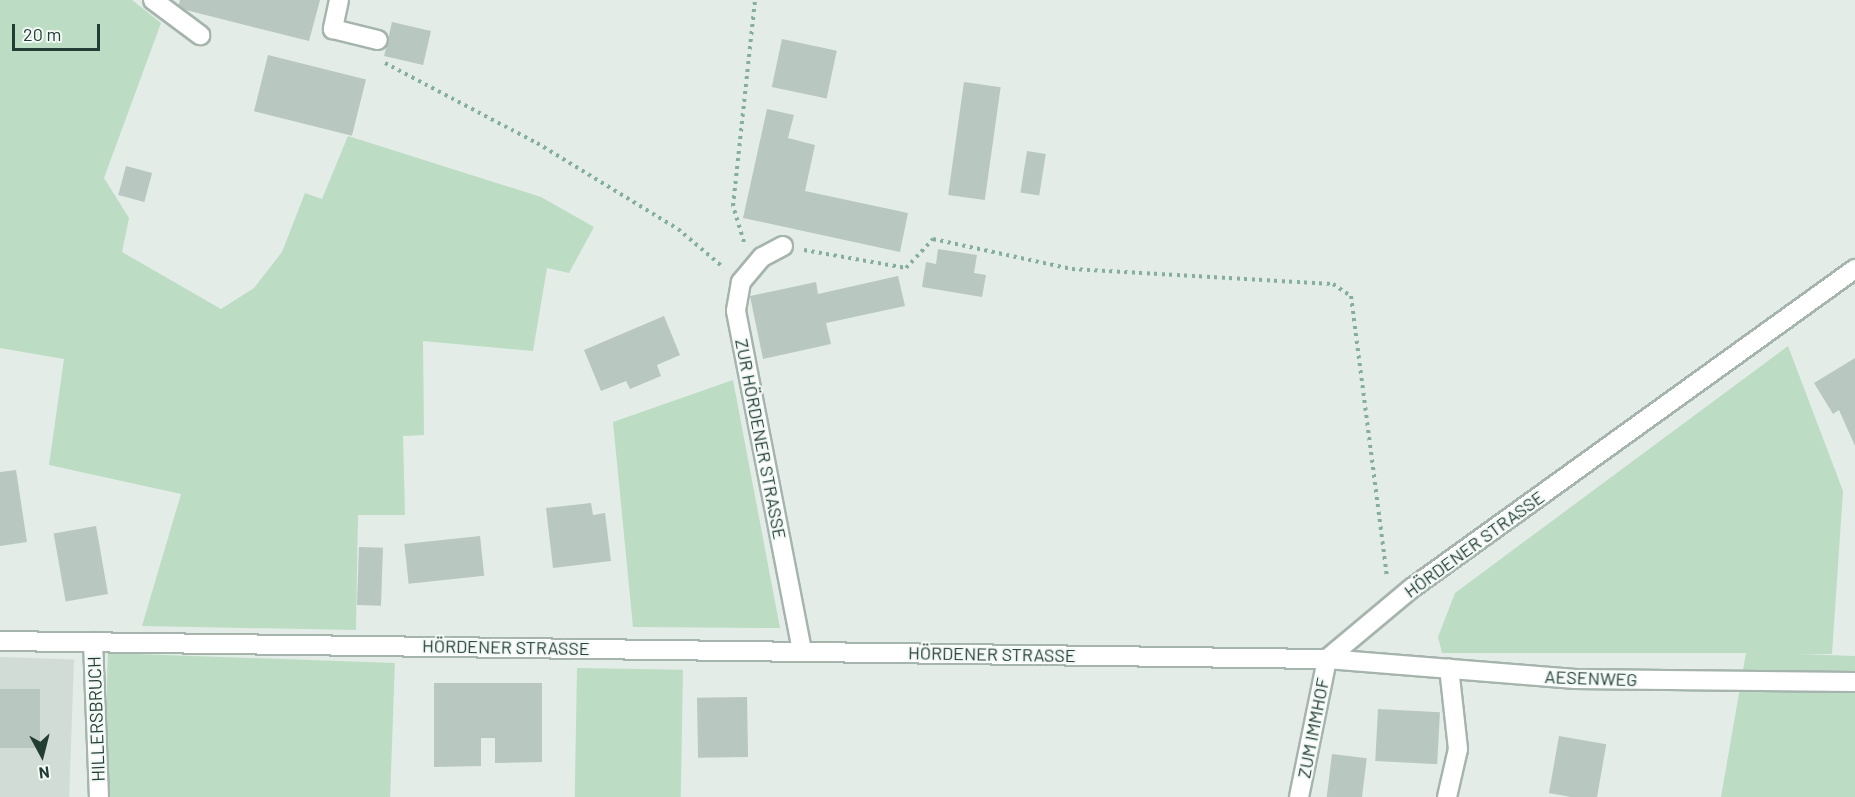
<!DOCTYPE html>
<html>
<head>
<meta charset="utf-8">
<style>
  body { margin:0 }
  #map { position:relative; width:1855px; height:797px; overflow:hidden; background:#e3ece7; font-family:Barlow,sans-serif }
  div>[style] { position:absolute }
  .built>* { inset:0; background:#d1dcd6; transform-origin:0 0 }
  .green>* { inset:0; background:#bcddc3; transform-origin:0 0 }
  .building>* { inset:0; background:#b8c7c0; transform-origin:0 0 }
  .path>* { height:4px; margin-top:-2px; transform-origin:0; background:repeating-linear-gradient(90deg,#84af9e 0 3px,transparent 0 7.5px) }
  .roads { filter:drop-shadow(2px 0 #a6b4ae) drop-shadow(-2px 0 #a6b4ae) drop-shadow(0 2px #a6b4ae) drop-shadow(0 -2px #a6b4ae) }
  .minor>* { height:18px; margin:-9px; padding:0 9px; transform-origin:9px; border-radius:9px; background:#fff }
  span { translate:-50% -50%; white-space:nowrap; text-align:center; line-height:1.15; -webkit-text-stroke:4.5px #f3f9f6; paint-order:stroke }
  .street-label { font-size:18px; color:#233d34 }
  .north { position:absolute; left:12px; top:725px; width:60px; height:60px; -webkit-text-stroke:4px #f3f9f6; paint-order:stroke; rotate:173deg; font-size:16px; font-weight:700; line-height:24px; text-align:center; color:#233d34 }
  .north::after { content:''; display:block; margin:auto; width:21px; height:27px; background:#233d34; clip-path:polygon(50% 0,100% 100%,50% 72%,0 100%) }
  .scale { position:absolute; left:12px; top:24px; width:88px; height:27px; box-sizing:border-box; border:3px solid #233d34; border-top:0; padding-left:8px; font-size:18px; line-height:21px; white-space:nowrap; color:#233d34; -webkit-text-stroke:4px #f3f9f6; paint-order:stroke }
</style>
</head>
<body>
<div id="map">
  <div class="built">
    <div style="left:0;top:657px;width:74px;height:140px;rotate:2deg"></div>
  </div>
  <div class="green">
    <div style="clip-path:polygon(0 0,132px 0,161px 23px,104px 178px,129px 218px,122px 252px,221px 309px,254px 288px,282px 252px,305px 193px,322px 199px,348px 136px,541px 197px,594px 227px,569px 273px,547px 268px,533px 351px,423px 341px,424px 435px,403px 436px,405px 515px,358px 515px,356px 630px,142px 626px,181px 494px,49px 465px,64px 359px,0 348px)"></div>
    <div style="clip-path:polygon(1788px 346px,1843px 491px,1832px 654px,1800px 654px,1855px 656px,1855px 797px,1721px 797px,1746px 653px,1442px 653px,1438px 637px,1455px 593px)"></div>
    <div style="clip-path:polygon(733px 380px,780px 628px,633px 627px,613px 422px)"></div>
    <div style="left:108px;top:653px;width:287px;height:144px;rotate:2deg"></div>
    <div style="left:577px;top:668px;width:106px;height:129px;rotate:1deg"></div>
  </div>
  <div class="building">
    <div style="clip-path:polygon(180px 0,320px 0,309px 41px,178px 8px)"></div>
    <div style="left:392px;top:22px;width:40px;height:35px;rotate:13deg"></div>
    <div style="left:782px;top:39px;width:56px;height:49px;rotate:12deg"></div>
    <div style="left:268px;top:55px;width:101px;height:58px;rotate:14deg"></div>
    <div style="left:964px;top:82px;width:37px;height:114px;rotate:8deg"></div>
    <div style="clip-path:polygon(767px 109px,794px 115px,788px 138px,815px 145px,805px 191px,908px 213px,900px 252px,743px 218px)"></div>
    <div style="left:1027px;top:151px;width:19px;height:42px;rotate:9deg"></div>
    <div style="left:126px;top:166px;width:27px;height:30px;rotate:15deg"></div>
    <div style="clip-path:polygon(938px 249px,977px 255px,974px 273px,986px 275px,982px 297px,922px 287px,926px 262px,936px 264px)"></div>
    <div style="clip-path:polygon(898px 276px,905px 306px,826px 323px,831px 344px,763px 359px,750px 296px,816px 282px,818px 294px)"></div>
    <div style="clip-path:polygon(664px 316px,680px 355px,657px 365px,661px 376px,630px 389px,626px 381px,601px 391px,584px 350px)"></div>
    <div style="clip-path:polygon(1855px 358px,1855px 446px,1839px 410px,1833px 414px,1814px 383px)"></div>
    <div style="clip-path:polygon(16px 470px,27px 542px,0 546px,0 472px)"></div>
    <div style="clip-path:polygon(591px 503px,593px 515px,605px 513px,611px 561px,553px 568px,546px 508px)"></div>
    <div style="left:96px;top:526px;width:69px;height:43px;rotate:80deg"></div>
    <div style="left:480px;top:536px;width:40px;height:76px;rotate:84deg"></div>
    <div style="left:359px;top:547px;width:24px;height:58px;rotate:2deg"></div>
    <div style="clip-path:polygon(434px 683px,542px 683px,542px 762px,495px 763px,495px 738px,481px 738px,481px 766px,434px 767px)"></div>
    <div style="left:0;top:689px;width:40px;height:59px"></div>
    <div style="left:747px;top:697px;width:60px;height:50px;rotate:89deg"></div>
    <div style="left:1378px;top:709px;width:62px;height:52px;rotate:3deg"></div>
    <div style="left:1559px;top:736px;width:48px;height:58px;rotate:10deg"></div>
    <div style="left:1332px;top:754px;width:35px;height:43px;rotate:7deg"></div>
  </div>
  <div class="path">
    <div style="left:385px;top:63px;width:172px;rotate:27.8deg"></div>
    <div style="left:537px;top:143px;width:165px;rotate:31.4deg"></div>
    <div style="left:678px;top:229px;width:60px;rotate:40.3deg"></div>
    <div style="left:744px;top:242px;width:38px;rotate:-107deg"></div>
    <div style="left:733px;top:206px;width:207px;rotate:-83.9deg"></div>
    <div style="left:804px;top:250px;width:104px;rotate:10deg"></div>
    <div style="left:906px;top:268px;width:40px;rotate:-47deg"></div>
    <div style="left:933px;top:239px;width:142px;rotate:12.2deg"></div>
    <div style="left:1072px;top:269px;width:261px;rotate:3.3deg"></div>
    <div style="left:1333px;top:284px;width:22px;rotate:34deg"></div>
    <div style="left:1351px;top:296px;width:283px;rotate:82.7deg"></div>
  </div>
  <div class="roads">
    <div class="minor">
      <div style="left:153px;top:0;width:59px;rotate:36.7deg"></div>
      <div style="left:339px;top:0;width:30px;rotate:102deg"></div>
      <div style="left:333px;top:29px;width:46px;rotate:13.7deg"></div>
      <div style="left:783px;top:246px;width:24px;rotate:152deg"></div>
      <div style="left:762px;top:257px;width:33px;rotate:130deg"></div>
      <div style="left:741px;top:282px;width:29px;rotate:100deg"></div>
      <div style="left:736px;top:311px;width:346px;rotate:79deg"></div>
      <div style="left:0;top:641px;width:1327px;rotate:0.78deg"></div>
      <div style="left:1327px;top:659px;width:111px;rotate:-39.9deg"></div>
      <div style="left:1412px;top:588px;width:546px;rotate:-35.76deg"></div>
      <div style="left:93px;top:642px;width:155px;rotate:87.8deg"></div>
      <div style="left:1299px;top:797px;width:141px;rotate:-78.5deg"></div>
      <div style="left:1327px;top:659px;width:249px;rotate:4.6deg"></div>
      <div style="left:1575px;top:679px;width:280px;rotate:0.6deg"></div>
      <div style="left:1447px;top:797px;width:49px;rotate:-77.1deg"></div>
      <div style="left:1458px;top:749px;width:81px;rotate:-96.3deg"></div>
    </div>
  </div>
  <div class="street-label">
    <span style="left:761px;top:439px;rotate:79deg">ZUR HÖRDENER STRASSE</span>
    <span style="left:1474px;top:544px;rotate:-36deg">HÖRDENER STRASSE</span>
    <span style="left:506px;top:647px;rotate:1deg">HÖRDENER STRASSE</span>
    <span style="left:992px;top:654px;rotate:1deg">HÖRDENER STRASSE</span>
    <span style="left:1591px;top:678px;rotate:2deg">AESENWEG</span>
    <span style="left:96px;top:719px;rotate:-92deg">HILLERSBRUCH</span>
    <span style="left:1313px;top:728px;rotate:-79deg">ZUM IMMHOF</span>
  </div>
  <div class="north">N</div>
  <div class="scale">20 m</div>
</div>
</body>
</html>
